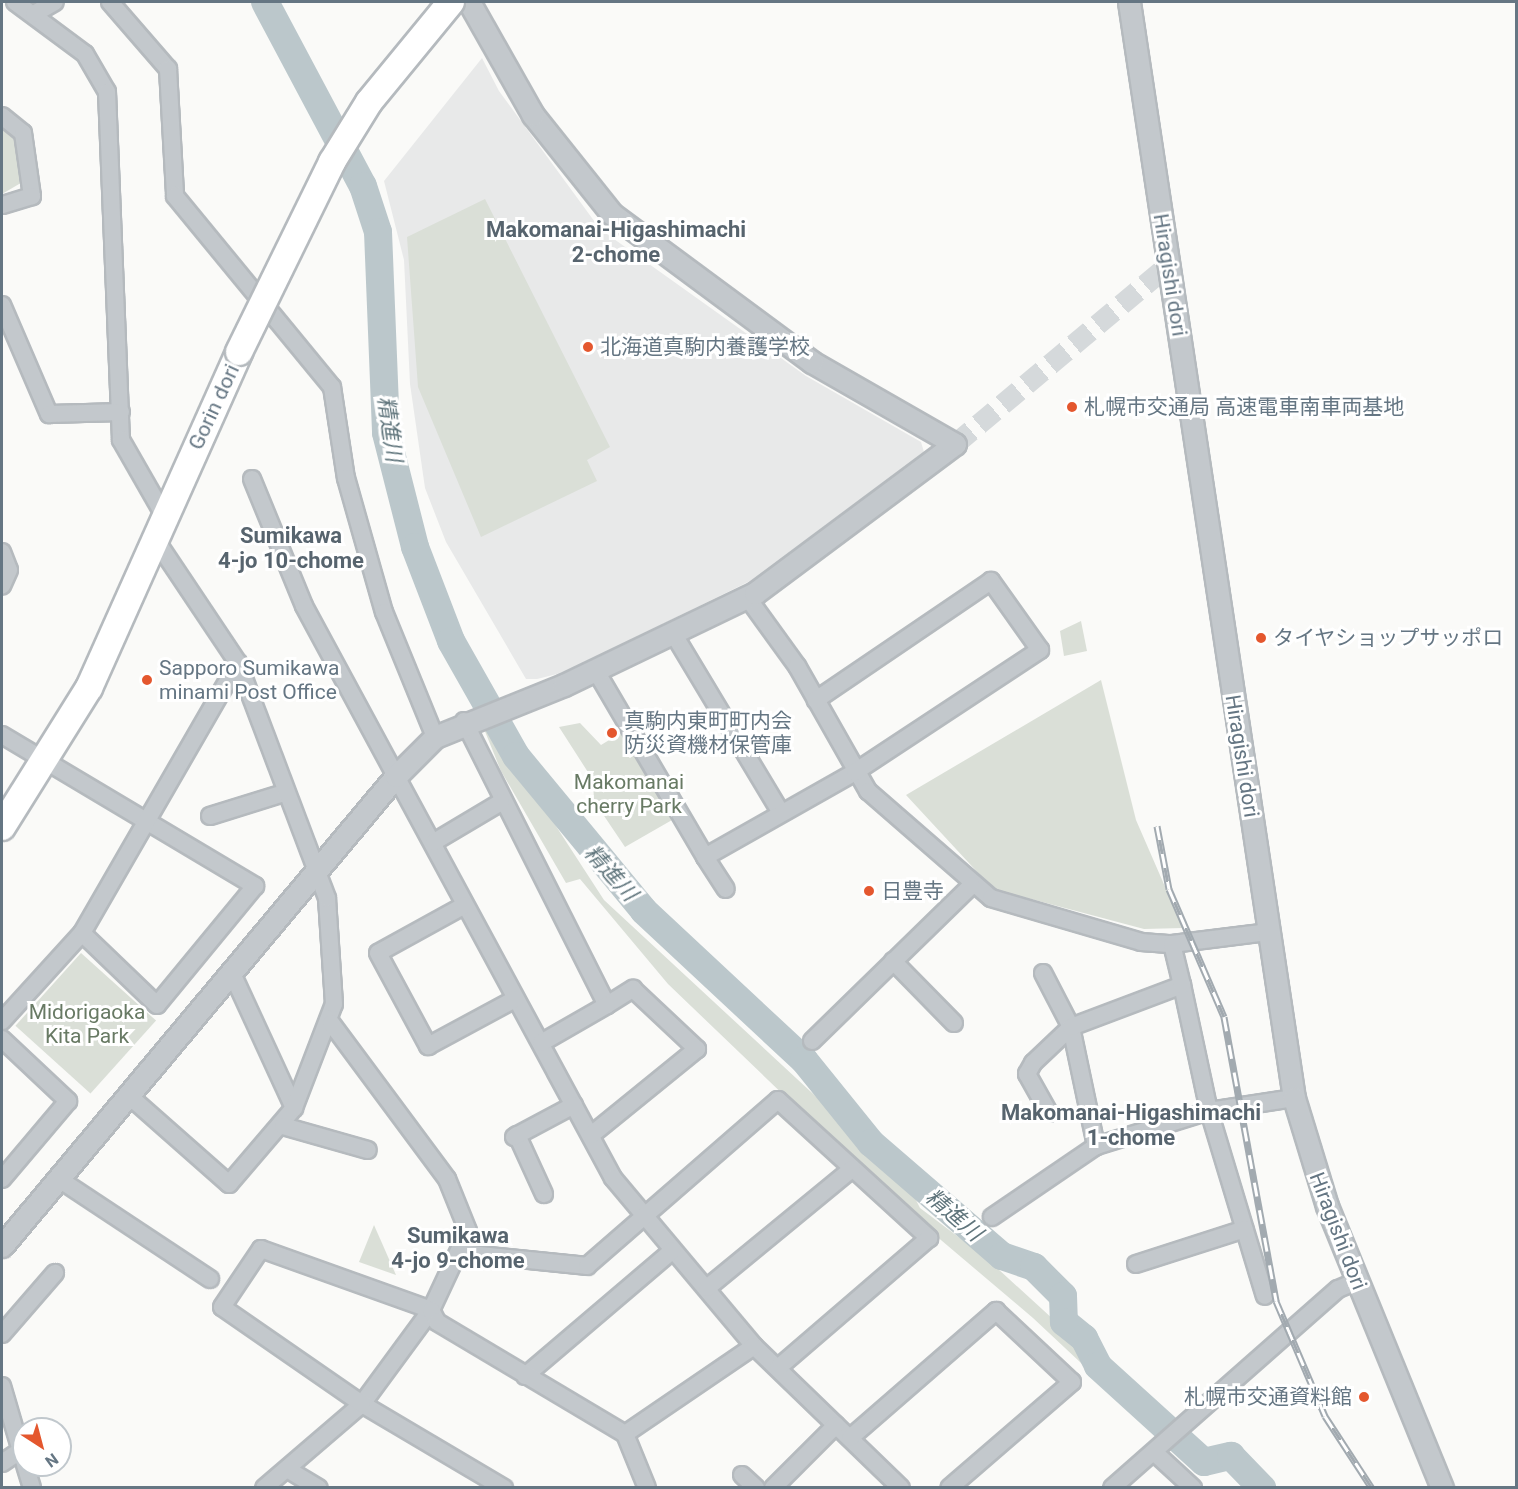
<!DOCTYPE html>
<html>
<head>
<meta charset="utf-8">
<style>
  body { margin:0 }
  #map { position:relative; width:1518px; height:1489px; overflow:hidden; background:#fafaf8; font-family:Roboto,"Noto Sans JP",sans-serif }
  div>[style] { position:absolute }
  .built>* { inset:0; background:#e8e9e9 }
  .green>* { inset:0; background:#dadfd7; transform-origin:0 0 }
  .river>* { height:28px; margin:-14px; padding:0 14px; transform-origin:14px; border-radius:14px; background:#bbc7cb }
  .tertiary-tunnel>* { height:21px; margin-top:-10.5px; transform-origin:0; background:repeating-linear-gradient(90deg,#d5d9db 0 21px,transparent 0 31px) }
  .roads { filter:drop-shadow(2px 0 #b5babe) drop-shadow(-2px 0 #b5babe) drop-shadow(0 2px #b5babe) drop-shadow(0 -2px #b5babe) }
  .minor>* { height:16px; margin:-8px; padding:0 8px; transform-origin:8px; border-radius:8px; background:#c3c8cc }
  .tertiary>* { height:21px; margin:-10.5px; padding:0 10.5px; transform-origin:10.5px; border-radius:10.5px; background:#c3c8cc }
  .primary>* { height:26px; margin:-13px; padding:0 13px; transform-origin:13px; border-radius:13px; background:#fff }
  .rail>* { height:7px; margin-top:-3.5px; transform-origin:0; background:repeating-linear-gradient(90deg,#fff 0 14px,#a2aab0 0 28px); box-sizing:border-box; border-block:2px solid #a2aab0 }
  .bridges { filter:drop-shadow(2px 0 #b5babe) drop-shadow(-2px 0 #b5babe) drop-shadow(0 2px #b5babe) drop-shadow(0 -2px #b5babe) }
  .primary-bridge>* { height:26px; margin:-13px; padding:0 13px; transform-origin:13px; border-radius:13px; background:#fff }
  .dots>* { width:16px; height:16px; translate:-50% -50%; box-sizing:border-box; border:3px solid #fff; border-radius:50% }
  span { translate:-50% -50%; white-space:nowrap; text-align:center; line-height:1.15; -webkit-text-stroke:6px #fff; paint-order:stroke }
  .street-label { font-size:21px; color:#657683 }
  .poi-label { font-size:21px; color:#657683 }
  .left { translate:0 -50%; text-align:left }
  .right { translate:-100% -50%; text-align:right }
  .park-label { font-size:21px; color:#687a64 }
  .neighbourhood-label { font-size:22px; color:#57646e; font-weight:700 }
  .water-label { font-size:22px; color:#60757c; font-style:italic }
  .frame { position:absolute; inset:0; border:3px solid #657683; pointer-events:none }
  .north { position:absolute; left:12px; top:1417px; width:60px; height:60px; box-sizing:border-box; background:#fff; border:2px solid #c1c8cd; border-radius:50%; rotate:144deg; font-size:16px; font-weight:700; line-height:24px; text-align:center; color:#657683 }
  .north::after { content:''; display:block; margin:auto; width:21px; height:27px; background:#e4572e; clip-path:polygon(50% 0,100% 100%,50% 72%,0 100%) }
</style>
</head>
<body>
<div id="map">
  <div class="built">
    <div style="clip-path:polygon(482px 58px,499px 91px,600px 229px,806px 376px,921px 442px,924px 452px,750px 581px,565px 672px,537px 679px,526px 679px,446px 542px,425px 488px,410px 384px,404px 260px,384px 181px)"></div>
  </div>
  <div class="green">
    <div style="clip-path:polygon(2px 120px,18px 135px,26px 180px,2px 194px)"></div>
    <div style="clip-path:polygon(485px 199px,610px 447px,587px 460px,597px 481px,481px 537px,418px 387px,407px 237px)"></div>
    <div style="clip-path:polygon(1081px 621px,1087px 651px,1064px 656px,1060px 631px)"></div>
    <div style="clip-path:polygon(1101px 680px,1136px 820px,1183px 928px,1144px 929px,993px 889px,906px 795px)"></div>
    <div style="clip-path:polygon(580px 723px,601px 745px,629px 728px,679px 816px,625px 847px,594px 801px,593px 780px,559px 727px)"></div>
    <div style="clip-path:polygon(491px 726px,604px 900px,906px 1180px,920px 1208px,985px 1257px,1171px 1427px,1160px 1437px,1033px 1318px,889px 1196px,668px 984px,580px 879px,566px 883px,501px 771px,484px 729px)"></div>
    <div style="left:81px;top:953px;width:101px;height:98px;rotate:42deg"></div>
    <div style="clip-path:polygon(374px 1225px,396px 1275px,359px 1262px)"></div>
  </div>
  <div class="river">
    <div style="left:265px;top:2px;width:208px;rotate:62deg"></div>
    <div style="left:363px;top:186px;width:48px;rotate:71.9deg"></div>
    <div style="left:378px;top:232px;width:201px;rotate:87.7deg"></div>
    <div style="left:386px;top:433px;width:118px;rotate:75.7deg"></div>
    <div style="left:415px;top:547px;width:101px;rotate:69deg"></div>
    <div style="left:451px;top:641px;width:132px;rotate:60.5deg"></div>
    <div style="left:516px;top:756px;width:201px;rotate:50.4deg"></div>
    <div style="left:644px;top:911px;width:219px;rotate:43deg"></div>
    <div style="left:804px;top:1060px;width:107px;rotate:51.1deg"></div>
    <div style="left:871px;top:1143px;width:173px;rotate:40.8deg"></div>
    <div style="left:1002px;top:1256px;width:34px;rotate:19deg"></div>
    <div style="left:1034px;top:1267px;width:41px;rotate:45deg"></div>
    <div style="left:1063px;top:1296px;width:26px;rotate:88deg"></div>
    <div style="left:1064px;top:1322px;width:26px;rotate:39deg"></div>
    <div style="left:1084px;top:1338px;width:31px;rotate:63deg"></div>
    <div style="left:1098px;top:1366px;width:143px;rotate:42.2deg"></div>
    <div style="left:1204px;top:1462px;width:28px;rotate:-13deg"></div>
    <div style="left:1231px;top:1456px;width:45px;rotate:45.9deg"></div>
  </div>
  <div class="tertiary-tunnel">
    <div style="left:955px;top:444px;width:278px;rotate:-40deg"></div>
  </div>
  <div class="roads">
    <div class="minor">
      <div style="left:15px;top:2px;width:87px;rotate:36.6deg"></div>
      <div style="left:85px;top:54px;width:44px;rotate:59.9deg"></div>
      <div style="left:107px;top:92px;width:348px;rotate:87.7deg"></div>
      <div style="left:121px;top:440px;width:86px;rotate:60.2deg"></div>
      <div style="left:110px;top:2px;width:89px;rotate:49.1deg"></div>
      <div style="left:168px;top:69px;width:127px;rotate:86.8deg"></div>
      <div style="left:175px;top:196px;width:247px;rotate:50.6deg"></div>
      <div style="left:332px;top:387px;width:92px;rotate:81.3deg"></div>
      <div style="left:346px;top:478px;width:139px;rotate:74.2deg"></div>
      <div style="left:384px;top:612px;width:135px;rotate:67.8deg"></div>
      <div style="left:34px;top:14px;width:24px;rotate:-30deg"></div>
      <div style="left:2px;top:116px;width:27px;rotate:39deg"></div>
      <div style="left:23px;top:133px;width:64px;rotate:81.9deg"></div>
      <div style="left:32px;top:196px;width:31px;rotate:163deg"></div>
      <div style="left:2px;top:305px;width:119px;rotate:66.7deg"></div>
      <div style="left:49px;top:414px;width:72px;rotate:-1.6deg"></div>
      <div style="left:252px;top:479px;width:137px;rotate:67.7deg"></div>
      <div style="left:304px;top:606px;width:650px;rotate:61.62deg"></div>
      <div style="left:613px;top:1178px;width:219px;rotate:50deg"></div>
      <div style="left:754px;top:1346px;width:204px;rotate:44deg"></div>
      <div style="left:2px;top:552px;width:19px;rotate:69deg"></div>
      <div style="left:9px;top:570px;width:17px;rotate:114deg"></div>
      <div style="left:747px;top:597px;width:85px;rotate:54.1deg"></div>
      <div style="left:797px;top:666px;width:144px;rotate:60.4deg"></div>
      <div style="left:868px;top:791px;width:163px;rotate:41deg"></div>
      <div style="left:991px;top:898px;width:156px;rotate:16.3deg"></div>
      <div style="left:1141px;top:942px;width:31px;rotate:4deg"></div>
      <div style="left:1172px;top:944px;width:98px;rotate:-7.1deg"></div>
      <div style="left:673px;top:633px;width:210px;rotate:59deg"></div>
      <div style="left:596px;top:671px;width:216px;rotate:59.6deg"></div>
      <div style="left:705px;top:857px;width:172px;rotate:-29.5deg"></div>
      <div style="left:855px;top:772px;width:222px;rotate:-33.4deg"></div>
      <div style="left:1040px;top:650px;width:85px;rotate:-125.4deg"></div>
      <div style="left:991px;top:581px;width:212px;rotate:145.8deg"></div>
      <div style="left:464px;top:721px;width:318px;rotate:63.3deg"></div>
      <div style="left:607px;top:1005px;width:31px;rotate:-32deg"></div>
      <div style="left:633px;top:989px;width:88px;rotate:43.2deg"></div>
      <div style="left:697px;top:1049px;width:136px;rotate:140.9deg"></div>
      <div style="left:2px;top:735px;width:295px;rotate:30.8deg"></div>
      <div style="left:255px;top:886px;width:154px;rotate:129.5deg"></div>
      <div style="left:157px;top:1005px;width:104px;rotate:-136.2deg"></div>
      <div style="left:210px;top:816px;width:77px;rotate:-17.3deg"></div>
      <div style="left:434px;top:842px;width:78px;rotate:-30.8deg"></div>
      <div style="left:705px;top:857px;width:38px;rotate:57deg"></div>
      <div style="left:465px;top:905px;width:99px;rotate:151.1deg"></div>
      <div style="left:378px;top:953px;width:106px;rotate:61.7deg"></div>
      <div style="left:428px;top:1046px;width:99px;rotate:-28.4deg"></div>
      <div style="left:893px;top:961px;width:87px;rotate:45.5deg"></div>
      <div style="left:231px;top:971px;width:151px;rotate:65.3deg"></div>
      <div style="left:1043px;top:973px;width:61px;rotate:62.6deg"></div>
      <div style="left:1071px;top:1027px;width:122px;rotate:78.1deg"></div>
      <div style="left:1096px;top:1146px;width:118px;rotate:-17.2deg"></div>
      <div style="left:1209px;top:1111px;width:86px;rotate:-8.7deg"></div>
      <div style="left:1182px;top:985px;width:129px;rotate:77.9deg"></div>
      <div style="left:1209px;top:1111px;width:193px;rotate:73.2deg"></div>
      <div style="left:2px;top:1021px;width:119px;rotate:-47.7deg"></div>
      <div style="left:82px;top:933px;width:312px;rotate:-60deg"></div>
      <div style="left:2px;top:1039px;width:91px;rotate:43.2deg"></div>
      <div style="left:68px;top:1101px;width:102px;rotate:130.2deg"></div>
      <div style="left:812px;top:1041px;width:223px;rotate:-44.3deg"></div>
      <div style="left:541px;top:1043px;width:76px;rotate:-29.9deg"></div>
      <div style="left:127px;top:1094px;width:136px;rotate:41.4deg"></div>
      <div style="left:229px;top:1184px;width:100px;rotate:-49.5deg"></div>
      <div style="left:294px;top:1108px;width:111px;rotate:-69deg"></div>
      <div style="left:334px;top:1004px;width:106px;rotate:-93.8deg"></div>
      <div style="left:327px;top:898px;width:251px;rotate:-110.7deg"></div>
      <div style="left:238px;top:663px;width:149px;rotate:-123.8deg"></div>
      <div style="left:1049px;top:1113px;width:45px;rotate:-119.4deg"></div>
      <div style="left:1027px;top:1074px;width:13px;rotate:-61deg"></div>
      <div style="left:1033px;top:1063px;width:52px;rotate:-43.5deg"></div>
      <div style="left:1071px;top:1027px;width:119px;rotate:-20.7deg"></div>
      <div style="left:1182px;top:985px;width:42px;rotate:-103.7deg"></div>
      <div style="left:283px;top:1126px;width:88px;rotate:15.8deg"></div>
      <div style="left:517px;top:1135px;width:65px;rotate:65.4deg"></div>
      <div style="left:514px;top:1137px;width:68px;rotate:-28.1deg"></div>
      <div style="left:59px;top:1179px;width:181px;rotate:33.5deg"></div>
      <div style="left:992px;top:1217px;width:126px;rotate:-34.3deg"></div>
      <div style="left:460px;top:1253px;width:128px;rotate:5.8deg"></div>
      <div style="left:587px;top:1266px;width:253px;rotate:-41deg"></div>
      <div style="left:778px;top:1100px;width:205px;rotate:42.4deg"></div>
      <div style="left:929px;top:1238px;width:199px;rotate:139.3deg"></div>
      <div style="left:1136px;top:1264px;width:114px;rotate:-17.8deg"></div>
      <div style="left:707px;top:1288px;width:188px;rotate:-39.4deg"></div>
      <div style="left:2px;top:1334px;width:81px;rotate:-49deg"></div>
      <div style="left:525px;top:1376px;width:194px;rotate:-40.4deg"></div>
      <div style="left:2px;top:1386px;width:78px;rotate:73.7deg"></div>
      <div style="left:625px;top:1434px;width:156px;rotate:-34.3deg"></div>
      <div style="left:850px;top:1438px;width:194px;rotate:-41deg"></div>
      <div style="left:996px;top:1311px;width:104px;rotate:43.1deg"></div>
      <div style="left:1072px;top:1382px;width:162px;rotate:139.2deg"></div>
      <div style="left:1154px;top:1452px;width:53px;rotate:42.7deg"></div>
      <div style="left:2px;top:1463px;width:23px;rotate:-34deg"></div>
      <div style="left:25px;top:1465px;width:24px;rotate:73deg"></div>
      <div style="left:287px;top:1469px;width:37px;rotate:31deg"></div>
      <div style="left:742px;top:1475px;width:19px;rotate:43deg"></div>
      <div style="left:264px;top:1488px;width:129px;rotate:-40.6deg"></div>
      <div style="left:362px;top:1404px;width:117px;rotate:-53.7deg"></div>
      <div style="left:431px;top:1310px;width:87px;rotate:-64.9deg"></div>
      <div style="left:468px;top:1231px;width:56px;rotate:-112deg"></div>
      <div style="left:447px;top:1179px;width:194px;rotate:-126.6deg"></div>
      <div style="left:504px;top:1488px;width:165px;rotate:-149.4deg"></div>
      <div style="left:362px;top:1404px;width:170px;rotate:-145.3deg"></div>
      <div style="left:222px;top:1307px;width:70px;rotate:-56.1deg"></div>
      <div style="left:261px;top:1249px;width:181px;rotate:19.7deg"></div>
      <div style="left:431px;top:1310px;width:13px;rotate:63deg"></div>
      <div style="left:437px;top:1322px;width:219px;rotate:30.8deg"></div>
      <div style="left:625px;top:1434px;width:58px;rotate:67.8deg"></div>
      <div style="left:773px;top:1488px;width:89px;rotate:-45deg"></div>
      <div style="left:1112px;top:1488px;width:301px;rotate:-41.4deg"></div>
      <div style="left:1338px;top:1289px;width:21px;rotate:-23deg"></div>
    </div>
    <div class="tertiary">
      <div style="left:1129px;top:2px;width:1108px;rotate:81.44deg"></div>
      <div style="left:1294px;top:1098px;width:113px;rotate:73deg"></div>
      <div style="left:1327px;top:1206px;width:305px;rotate:67.8deg"></div>
      <div style="left:2px;top:1246px;width:613px;rotate:-50.03deg"></div>
      <div style="left:396px;top:776px;width:55px;rotate:-45deg"></div>
      <div style="left:435px;top:737px;width:139px;rotate:-22deg"></div>
      <div style="left:564px;top:685px;width:212px;rotate:-25.7deg"></div>
      <div style="left:755px;top:593px;width:249px;rotate:-36.7deg"></div>
      <div style="left:955px;top:444px;width:165px;rotate:-150.2deg"></div>
      <div style="left:812px;top:362px;width:249px;rotate:-143.5deg"></div>
      <div style="left:612px;top:214px;width:127px;rotate:-128.6deg"></div>
      <div style="left:533px;top:115px;width:130px;rotate:-119.5deg"></div>
    </div>
    <div class="primary">
      <div style="left:2px;top:827px;width:164px;rotate:-58deg"></div>
      <div style="left:89px;top:688px;width:368px;rotate:-65.9deg"></div>
    </div>
  </div>
  <div class="rail">
    <div style="left:1157px;top:826px;width:64px;rotate:79.2deg"></div>
    <div style="left:1169px;top:889px;width:139px;rotate:66.7deg"></div>
    <div style="left:1224px;top:1017px;width:289px;rotate:79.6deg"></div>
    <div style="left:1276px;top:1301px;width:125px;rotate:66.9deg"></div>
    <div style="left:1325px;top:1416px;width:86px;rotate:56.9deg"></div>
  </div>
  <div class="bridges">
    <div class="primary-bridge">
      <div style="left:239px;top:352px;width:212px;rotate:-63.9deg"></div>
      <div style="left:332px;top:162px;width:70px;rotate:-58.3deg"></div>
      <div style="left:369px;top:102px;width:129px;rotate:-50.6deg"></div>
    </div>
  </div>
  <div class="dots">
    <div style="left:588px;top:347px;background:#e4572e"></div>
    <div style="left:1072px;top:407px;background:#e4572e"></div>
    <div style="left:1261px;top:638px;background:#e4572e"></div>
    <div style="left:147px;top:680px;background:#e4572e"></div>
    <div style="left:612px;top:733px;background:#e4572e"></div>
    <div style="left:869px;top:891px;background:#e4572e"></div>
    <div style="left:1364px;top:1397px;background:#e4572e"></div>
  </div>
  <div class="street-label">
    <span style="left:1170px;top:275px;rotate:81deg">Hiragishi dori</span>
    <span style="left:214px;top:407px;rotate:-65deg">Gorin dori</span>
    <span style="left:1242px;top:756px;rotate:81deg">Hiragishi dori</span>
    <span style="left:1338px;top:1231px;rotate:69deg">Hiragishi dori</span>
  </div>
  <div class="poi-label">
    <span class="left" style="left:600px;top:347px">北海道真駒内養護学校</span>
    <span class="left" style="left:1084px;top:407px">札幌市交通局 高速電車南車両基地</span>
    <span class="left" style="left:1273px;top:638px">タイヤショップサッポロ</span>
    <span class="left" style="left:159px;top:680px">Sapporo Sumikawa<br>minami Post Office</span>
    <span class="left" style="left:624px;top:733px">真駒内東町町内会<br>防災資機材保管庫</span>
    <span class="left" style="left:881px;top:891px">日豊寺</span>
    <span class="right" style="left:1352px;top:1397px">札幌市交通資料館</span>
  </div>
  <div class="park-label">
    <span style="left:629px;top:794px">Makomanai<br>cherry Park</span>
    <span style="left:87px;top:1024px">Midorigaoka<br>Kita Park</span>
  </div>
  <div class="neighbourhood-label">
    <span style="left:616px;top:242px">Makomanai-Higashimachi<br>2-chome</span>
    <span style="left:291px;top:548px">Sumikawa<br>4-jo 10-chome</span>
    <span style="left:1131px;top:1125px">Makomanai-Higashimachi<br>1-chome</span>
    <span style="left:458px;top:1248px">Sumikawa<br>4-jo 9-chome</span>
  </div>
  <div class="water-label">
    <span style="left:390px;top:429px;rotate:82deg">精進川</span>
    <span style="left:611px;top:873px;rotate:48deg">精進川</span>
    <span style="left:954px;top:1215px;rotate:41deg">精進川</span>
  </div>
  <div class="frame"></div>
  <div class="north">N</div>
</div>
</body>
</html>
